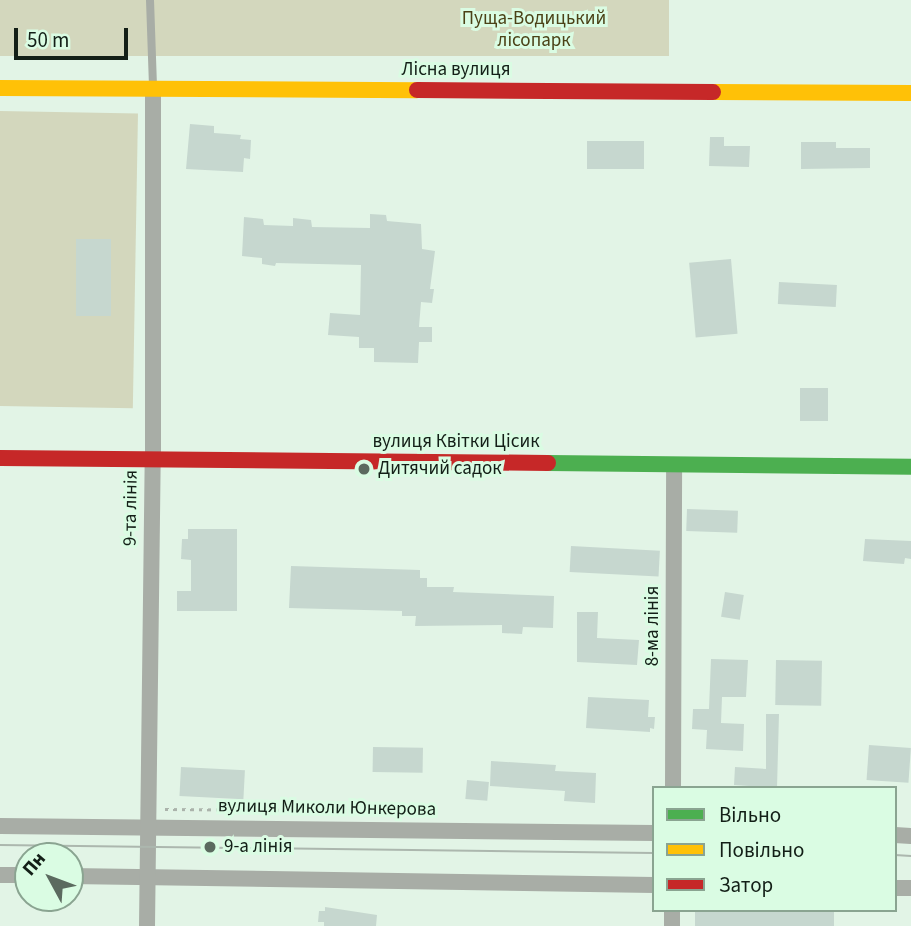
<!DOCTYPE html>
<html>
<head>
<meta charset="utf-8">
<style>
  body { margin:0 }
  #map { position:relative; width:911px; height:926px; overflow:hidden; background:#e2f4e6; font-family:"Source Sans 3",sans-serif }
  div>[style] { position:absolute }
  .green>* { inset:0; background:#d3d7bd; transform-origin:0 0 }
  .building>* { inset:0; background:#c6d7cf; transform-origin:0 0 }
  .path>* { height:2.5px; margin-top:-1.25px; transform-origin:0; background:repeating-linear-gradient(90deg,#abb3ab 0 3.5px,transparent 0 8.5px) }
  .lane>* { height:8px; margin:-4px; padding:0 4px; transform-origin:4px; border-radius:4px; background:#a8ada6 }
  .street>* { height:16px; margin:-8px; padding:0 8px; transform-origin:8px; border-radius:8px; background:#a8ada6 }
  .fast>* { height:16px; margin:-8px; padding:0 8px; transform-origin:8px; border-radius:8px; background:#4caf50 }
  .slow>* { height:16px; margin:-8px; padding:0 8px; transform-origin:8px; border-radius:8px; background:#ffc107 }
  .jam>* { height:16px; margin:-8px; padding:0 8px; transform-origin:8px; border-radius:8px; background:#c62828 }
  .tram>* { height:2px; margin:-1px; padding:0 1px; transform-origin:1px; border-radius:1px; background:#acb7ae }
  .dots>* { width:19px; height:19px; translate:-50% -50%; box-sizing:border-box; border:4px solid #dafce3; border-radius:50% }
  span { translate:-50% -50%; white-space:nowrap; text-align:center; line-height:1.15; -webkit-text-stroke:6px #dafce3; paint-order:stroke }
  .park-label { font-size:19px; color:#4b4217 }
  .street-label { font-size:19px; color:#131f17 }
  .poi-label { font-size:19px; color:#131f17 }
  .left { translate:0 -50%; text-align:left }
  .legend { position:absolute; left:652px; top:786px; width:245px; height:126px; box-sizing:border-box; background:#dafce3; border:2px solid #8aa491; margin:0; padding:9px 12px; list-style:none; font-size:21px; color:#131f17 }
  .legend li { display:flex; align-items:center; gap:14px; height:35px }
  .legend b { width:35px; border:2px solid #8aa491 }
  .north { position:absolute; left:14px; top:842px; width:70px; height:70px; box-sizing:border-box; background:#dafce3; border:2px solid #8aa491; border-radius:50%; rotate:311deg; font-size:19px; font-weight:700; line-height:28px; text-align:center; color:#131f17 }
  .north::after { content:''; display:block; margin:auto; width:24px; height:32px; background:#5b6a5f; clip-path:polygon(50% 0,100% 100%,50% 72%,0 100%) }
  .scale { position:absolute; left:14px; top:28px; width:114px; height:32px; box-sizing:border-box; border:4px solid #131f17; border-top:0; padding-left:9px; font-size:21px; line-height:24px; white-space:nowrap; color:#131f17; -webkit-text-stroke:5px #dafce3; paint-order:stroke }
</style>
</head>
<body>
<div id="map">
  <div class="green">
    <div style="left:0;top:0;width:669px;height:56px"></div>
    <div style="left:0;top:111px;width:138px;height:295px;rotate:1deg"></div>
  </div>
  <div class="building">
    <div style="clip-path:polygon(190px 124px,214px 126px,214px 133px,241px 135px,240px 139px,251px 140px,250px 159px,244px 158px,243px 172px,186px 169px)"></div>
    <div style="clip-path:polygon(710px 137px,724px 137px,724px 146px,750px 146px,749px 167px,709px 166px)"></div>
    <div style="left:587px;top:141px;width:57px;height:28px"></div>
    <div style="clip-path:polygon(801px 142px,836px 142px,836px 148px,870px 148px,870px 168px,801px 169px)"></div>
    <div style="clip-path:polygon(370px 214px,386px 215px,387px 221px,421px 224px,422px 249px,435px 251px,430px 289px,434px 289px,432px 303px,421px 302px,419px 327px,432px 327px,432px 342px,419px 342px,418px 363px,374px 362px,374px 348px,359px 348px,359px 337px,328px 335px,330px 313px,360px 315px,361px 265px,276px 263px,275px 266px,262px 264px,262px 258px,242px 256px,244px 217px,263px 219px,264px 225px,293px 226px,293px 218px,311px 220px,312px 227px,370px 228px)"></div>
    <div style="left:76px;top:239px;width:35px;height:77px"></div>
    <div style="left:731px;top:259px;width:75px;height:42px;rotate:85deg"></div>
    <div style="left:779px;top:282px;width:58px;height:22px;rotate:3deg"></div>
    <div style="left:828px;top:388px;width:33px;height:28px;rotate:90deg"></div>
    <div style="left:687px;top:509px;width:51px;height:22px;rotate:2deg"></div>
    <div style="clip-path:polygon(188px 529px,237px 529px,237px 611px,177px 611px,177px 591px,191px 591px,191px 560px,181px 559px,182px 539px,188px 539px)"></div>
    <div style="clip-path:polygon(865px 539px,911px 541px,911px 559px,905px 558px,904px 564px,863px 561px)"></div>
    <div style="left:571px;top:546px;width:89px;height:26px;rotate:3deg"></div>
    <div style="clip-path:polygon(291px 566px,420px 570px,420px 578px,427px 578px,427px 587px,454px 587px,453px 592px,554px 596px,553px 628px,523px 627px,522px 634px,502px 633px,502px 625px,415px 626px,416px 616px,402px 616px,402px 611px,289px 608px)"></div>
    <div style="left:725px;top:592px;width:19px;height:25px;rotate:9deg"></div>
    <div style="clip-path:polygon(577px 612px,598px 612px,597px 638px,639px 640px,637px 665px,577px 662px)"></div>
    <div style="clip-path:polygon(711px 659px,748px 660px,746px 697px,722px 697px,721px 723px,744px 724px,743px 751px,706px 749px,707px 730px,692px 729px,693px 709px,709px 709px)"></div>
    <div style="left:776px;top:660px;width:46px;height:45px;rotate:1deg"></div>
    <div style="clip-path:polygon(588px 697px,649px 700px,648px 717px,655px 717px,654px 729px,650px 728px,650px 732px,586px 728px)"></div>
    <div style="clip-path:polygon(766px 714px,779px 714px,777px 788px,734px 785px,735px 767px,766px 769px)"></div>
    <div style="left:869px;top:745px;width:42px;height:35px;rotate:4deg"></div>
    <div style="left:373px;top:747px;width:50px;height:25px;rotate:1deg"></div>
    <div style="clip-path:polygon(491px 761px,556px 765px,555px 771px,596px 773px,595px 803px,564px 801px,565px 791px,490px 786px)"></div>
    <div style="left:181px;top:767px;width:64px;height:29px;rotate:3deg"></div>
    <div style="left:467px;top:780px;width:22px;height:19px;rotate:5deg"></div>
    <div style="clip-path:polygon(325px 907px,377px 915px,376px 926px,324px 926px,324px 922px,318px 922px,319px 911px,325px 911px)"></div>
    <div style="left:695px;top:910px;width:139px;height:16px"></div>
  </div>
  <div class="path">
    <div style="left:165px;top:809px;width:265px;rotate:0.4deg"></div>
    <div style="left:430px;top:811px;width:6px;rotate:99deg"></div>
  </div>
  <div class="lane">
    <div style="left:150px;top:0;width:88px;rotate:88deg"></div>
  </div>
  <div class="street">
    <div style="left:673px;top:788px;width:323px;rotate:-89.8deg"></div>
    <div style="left:0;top:826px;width:654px;rotate:0.61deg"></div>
    <div style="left:895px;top:835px;width:16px;rotate:4deg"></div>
    <div style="left:0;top:875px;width:28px"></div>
    <div style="left:70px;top:876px;width:584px;rotate:0.88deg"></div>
    <div style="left:895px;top:888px;width:16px"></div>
    <div style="left:672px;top:910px;width:16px;rotate:90deg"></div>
    <div style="left:147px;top:926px;width:466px;rotate:-89.3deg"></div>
    <div style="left:153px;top:460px;width:370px;rotate:-90deg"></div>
  </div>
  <div class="fast">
    <div style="left:548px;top:463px;width:363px;rotate:0.6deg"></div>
  </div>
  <div class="slow">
    <div style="left:0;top:88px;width:417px;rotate:0.3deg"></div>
    <div style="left:713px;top:92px;width:198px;rotate:0.3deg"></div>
  </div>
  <div class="jam">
    <div style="left:417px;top:90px;width:296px;rotate:0.4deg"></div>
    <div style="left:0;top:458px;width:548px;rotate:0.52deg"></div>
  </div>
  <div class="tram">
    <div style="left:0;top:845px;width:654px;rotate:0.7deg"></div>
    <div style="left:895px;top:855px;width:16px;rotate:4deg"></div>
  </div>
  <div class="dots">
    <div style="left:364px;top:469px;background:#5b6a5f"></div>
    <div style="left:210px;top:847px;background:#5b6a5f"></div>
  </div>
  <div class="park-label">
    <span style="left:534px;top:30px">Пуща-Водицький<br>лісопарк</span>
  </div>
  <div class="street-label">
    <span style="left:456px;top:70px">Лісна вулиця</span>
    <span style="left:456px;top:442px">вулиця Квітки Цісик</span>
    <span style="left:131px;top:508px;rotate:-89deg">9-та лінія</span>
    <span style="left:653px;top:626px;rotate:-90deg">8-ма лінія</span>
    <span style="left:327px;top:808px;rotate:1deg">вулиця Миколи Юнкерова</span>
  </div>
  <div class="poi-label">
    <span class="left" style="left:378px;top:469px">Дитячий садок</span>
    <span class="left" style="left:224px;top:847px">9-а лінія</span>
  </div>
  <ul class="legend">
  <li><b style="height:9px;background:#4caf50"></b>Вільно</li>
  <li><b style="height:9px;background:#ffc107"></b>Повільно</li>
  <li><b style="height:9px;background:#c62828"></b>Затор</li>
  </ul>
  <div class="north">Пн</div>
  <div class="scale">50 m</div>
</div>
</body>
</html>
